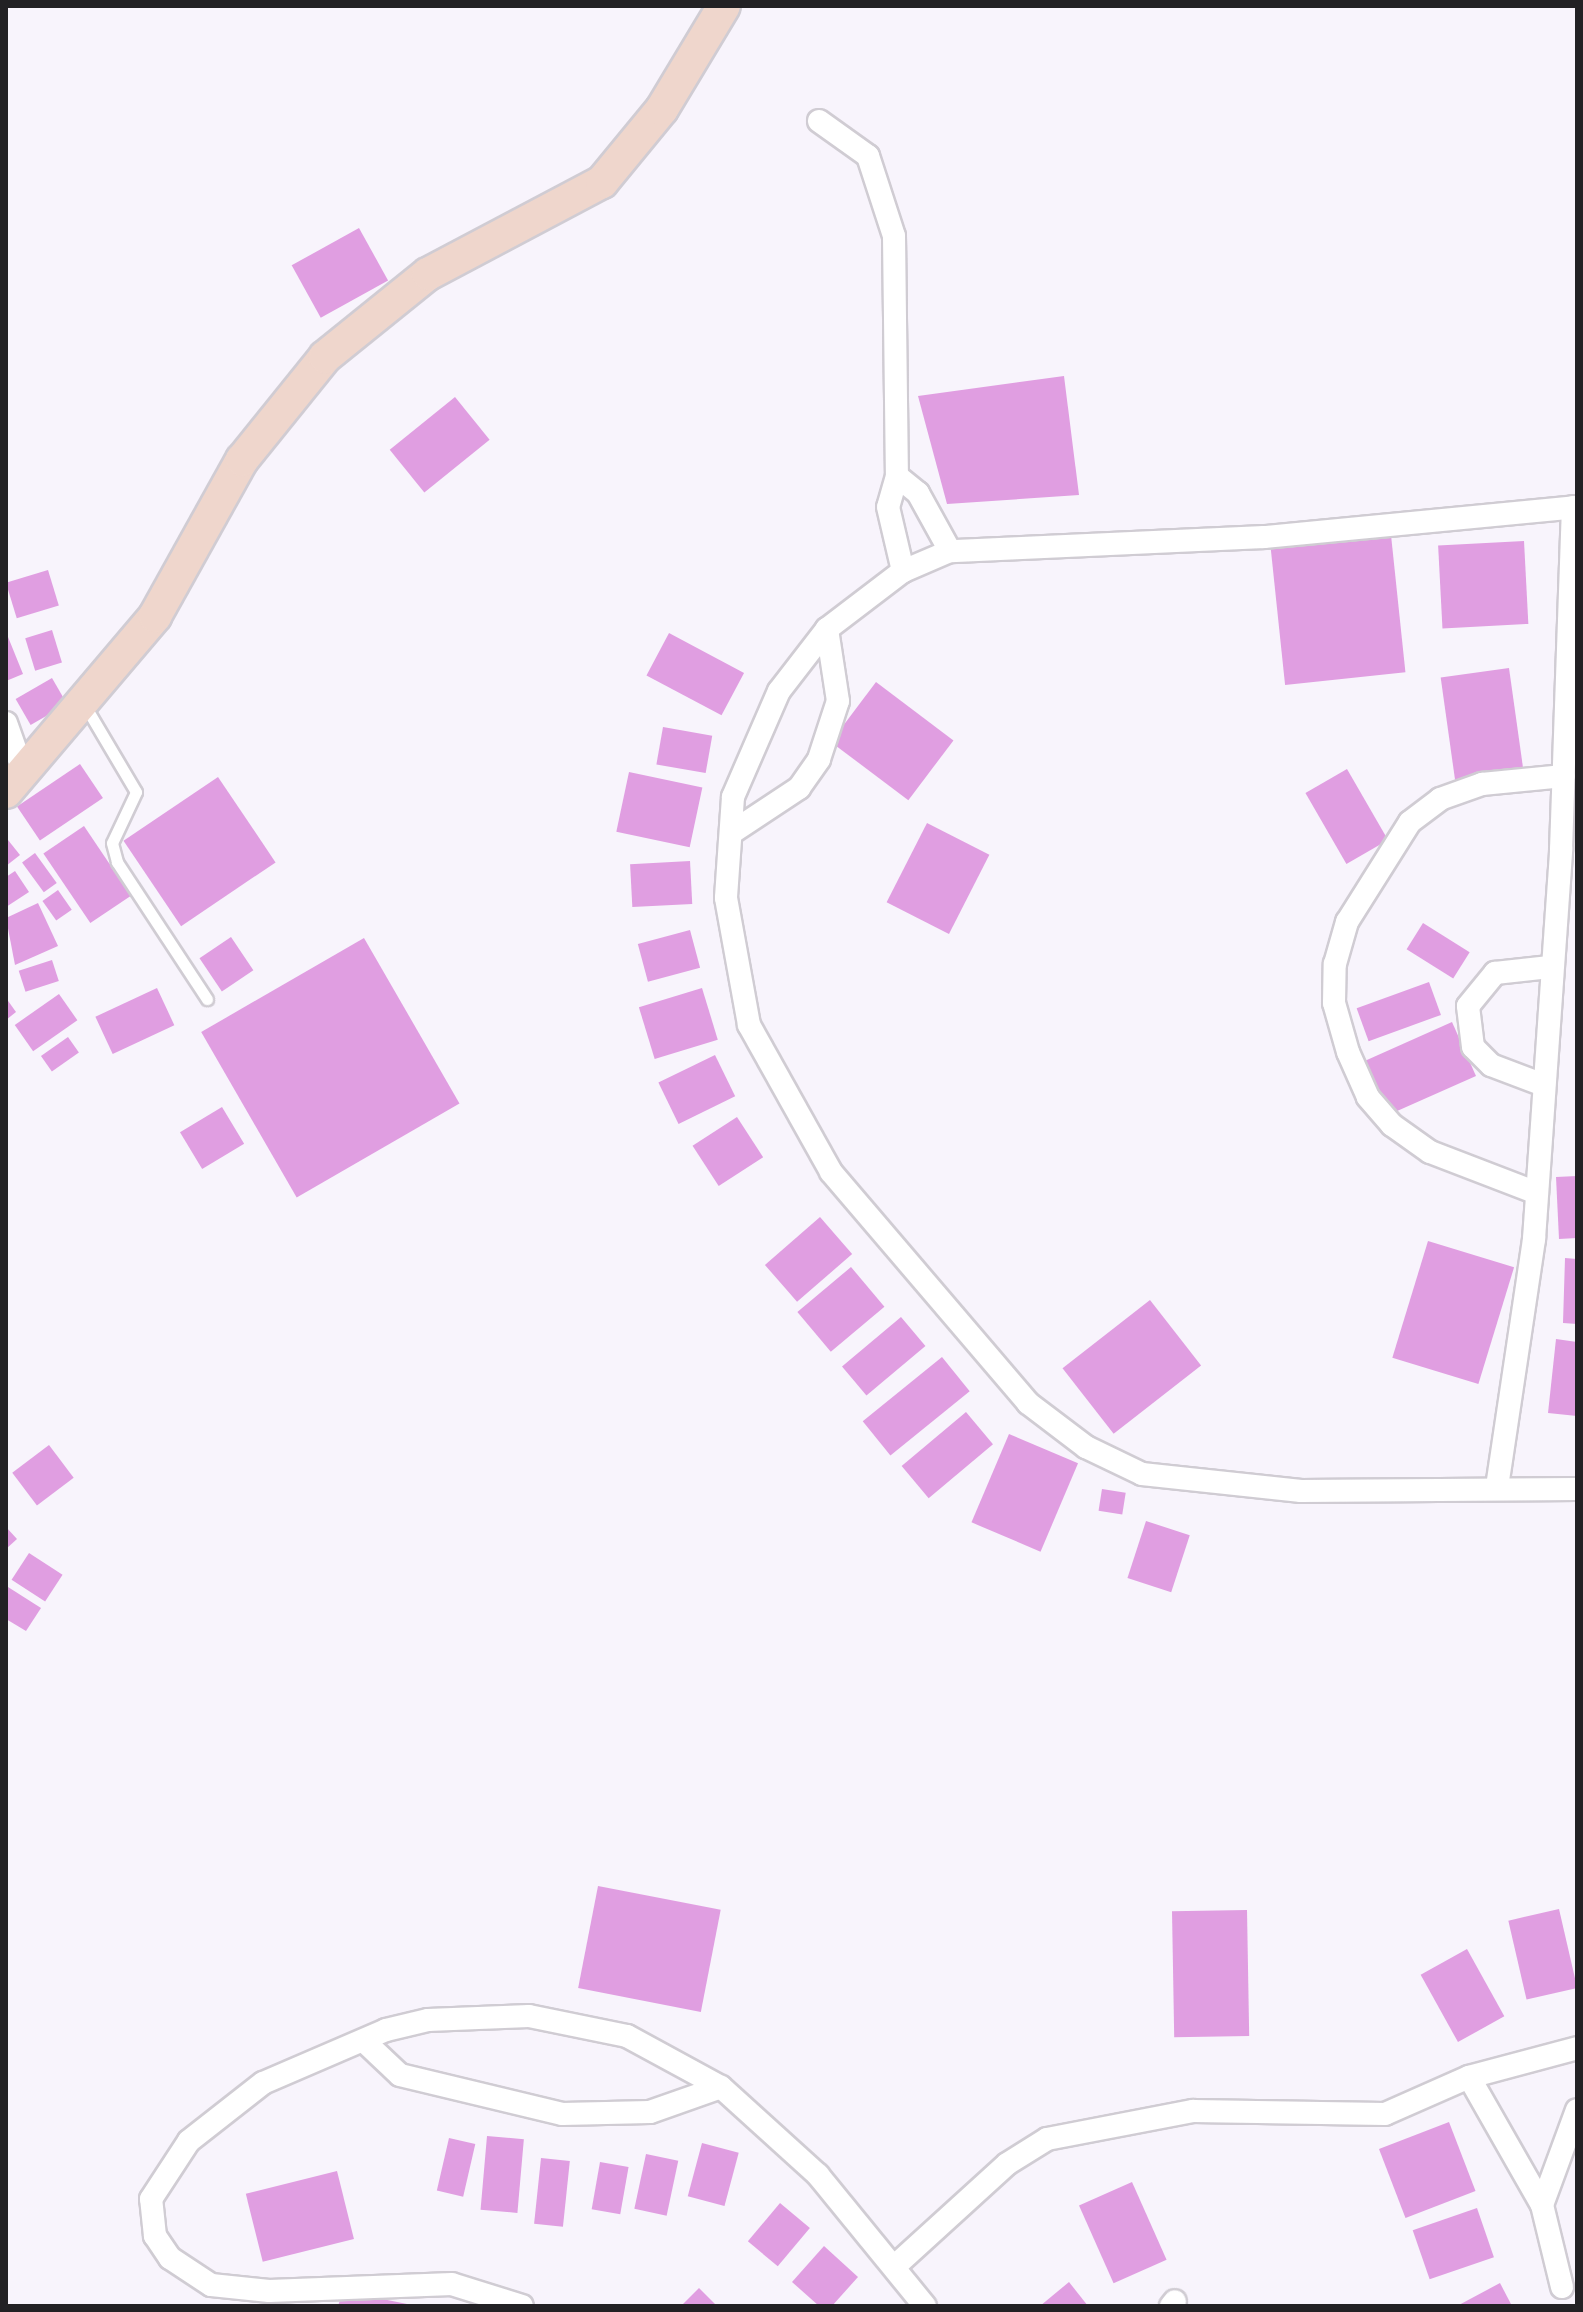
<!DOCTYPE html>
<html>
<head>
<meta charset="utf-8">
<style>
  body { margin:0 }
  #map { position:relative; width:1583px; height:2312px; overflow:hidden; background:#f8f4fc; font-family:"IBM Plex Sans",sans-serif }
  div>[style] { position:absolute }
  .building>* { inset:0; background:#e09ee1; transform-origin:0 0 }
  .roads { filter:drop-shadow(2px 0 #d0ccd3) drop-shadow(-2px 0 #d0ccd3) drop-shadow(0 2px #d0ccd3) drop-shadow(0 -2px #d0ccd3) }
  .lane>* { height:11px; margin:-5.5px; padding:0 5.5px; transform-origin:5.5px; border-radius:5.5px; background:#fff }
  .street>* { height:22px; margin:-11px; padding:0 11px; transform-origin:11px; border-radius:11px; background:#fff }
  .secondary>* { height:32px; margin:-16px; padding:0 16px; transform-origin:16px; border-radius:16px; background:#efd6cc }
  span { translate:-50% -50%; white-space:nowrap; text-align:center; line-height:1.15; -webkit-text-stroke:8px #fff; paint-order:stroke }
  .frame { position:absolute; inset:0; border:8px solid #222124; pointer-events:none }
</style>
</head>
<body>
<div id="map">
  <div class="building">
    <div style="left:359px;top:228px;width:60px;height:77px;rotate:61deg"></div>
    <div style="clip-path:polygon(1064px 376px,1079px 495px,947px 504px,918px 396px)"></div>
    <div style="left:455px;top:397px;width:55px;height:84px;rotate:51deg"></div>
    <div style="left:1391px;top:535px;width:138px;height:121px;rotate:84deg"></div>
    <div style="left:1524px;top:541px;width:83px;height:86px;rotate:87deg"></div>
    <div style="left:48px;top:570px;width:37px;height:44px;rotate:73deg"></div>
    <div style="left:52px;top:630px;width:34px;height:28px;rotate:73deg"></div>
    <div style="clip-path:polygon(6px 632px,23px 674px,6px 681px)"></div>
    <div style="left:669px;top:633px;width:85px;height:48px;rotate:28deg"></div>
    <div style="left:1509px;top:668px;width:106px;height:69px;rotate:82deg"></div>
    <div style="left:52px;top:678px;width:30px;height:42px;rotate:60deg"></div>
    <div style="left:876px;top:682px;width:97px;height:75px;rotate:37deg"></div>
    <div style="left:663px;top:727px;width:50px;height:38px;rotate:10deg"></div>
    <div style="left:80px;top:764px;width:41px;height:76px;rotate:56deg"></div>
    <div style="left:1347px;top:769px;width:82px;height:48px;rotate:60deg"></div>
    <div style="left:629px;top:772px;width:75px;height:61px;rotate:12deg"></div>
    <div style="left:218px;top:777px;width:103px;height:114px;rotate:56deg"></div>
    <div style="left:927px;top:823px;width:70px;height:89px;rotate:27deg"></div>
    <div style="left:84px;top:826px;width:84px;height:49px;rotate:56deg"></div>
    <div style="clip-path:polygon(8px 840px,20px 855px,6px 866px,6px 842px)"></div>
    <div style="left:35px;top:853px;width:37px;height:16px;rotate:54deg"></div>
    <div style="left:690px;top:861px;width:43px;height:60px;rotate:87deg"></div>
    <div style="clip-path:polygon(15px 871px,29px 892px,6px 907px,6px 877px)"></div>
    <div style="left:58px;top:890px;width:24px;height:19px;rotate:55deg"></div>
    <div style="clip-path:polygon(38px 903px,58px 946px,15px 965px,6px 918px)"></div>
    <div style="left:1423px;top:923px;width:55px;height:31px;rotate:32deg"></div>
    <div style="left:690px;top:930px;width:39px;height:54px;rotate:75deg"></div>
    <div style="left:231px;top:937px;width:40px;height:38px;rotate:56deg"></div>
    <div style="left:364px;top:938px;width:191px;height:188px;rotate:60deg"></div>
    <div style="left:52px;top:960px;width:22px;height:35px;rotate:72deg"></div>
    <div style="left:1429px;top:982px;width:35px;height:77px;rotate:70deg"></div>
    <div style="left:157px;top:988px;width:41px;height:68px;rotate:65deg"></div>
    <div style="left:702px;top:988px;width:54px;height:66px;rotate:73deg"></div>
    <div style="left:59px;top:994px;width:32px;height:54px;rotate:55deg"></div>
    <div style="clip-path:polygon(6px 998px,16px 1012px,6px 1020px)"></div>
    <div style="left:1452px;top:1022px;width:59px;height:95px;rotate:66deg"></div>
    <div style="left:68px;top:1037px;width:19px;height:33px;rotate:55deg"></div>
    <div style="left:715px;top:1055px;width:46px;height:63px;rotate:64deg"></div>
    <div style="left:222px;top:1107px;width:43px;height:49px;rotate:59deg"></div>
    <div style="left:737px;top:1117px;width:48px;height:53px;rotate:57deg"></div>
    <div style="clip-path:polygon(1577px 1176px,1577px 1238px,1559px 1239px,1556px 1177px)"></div>
    <div style="left:820px;top:1217px;width:49px;height:73px;rotate:49deg"></div>
    <div style="left:1428px;top:1241px;width:90px;height:122px;rotate:17deg"></div>
    <div style="clip-path:polygon(1565px 1258px,1577px 1259px,1577px 1324px,1563px 1323px)"></div>
    <div style="left:851px;top:1267px;width:52px;height:70px;rotate:50deg"></div>
    <div style="left:1150px;top:1300px;width:83px;height:111px;rotate:52deg"></div>
    <div style="left:901px;top:1317px;width:38px;height:77px;rotate:50deg"></div>
    <div style="clip-path:polygon(1556px 1339px,1577px 1342px,1577px 1416px,1548px 1413px)"></div>
    <div style="left:942px;top:1357px;width:44px;height:102px;rotate:51deg"></div>
    <div style="left:966px;top:1412px;width:42px;height:84px;rotate:50deg"></div>
    <div style="left:1009px;top:1434px;width:75px;height:96px;rotate:23deg"></div>
    <div style="left:49px;top:1445px;width:41px;height:46px;rotate:53deg"></div>
    <div style="left:1102px;top:1489px;width:24px;height:22px;rotate:9deg"></div>
    <div style="left:1146px;top:1521px;width:46px;height:60px;rotate:18deg"></div>
    <div style="clip-path:polygon(6px 1527px,17px 1539px,6px 1549px)"></div>
    <div style="left:29px;top:1553px;width:40px;height:32px;rotate:33deg"></div>
    <div style="clip-path:polygon(8px 1587px,41px 1608px,26px 1631px,6px 1619px)"></div>
    <div style="left:598px;top:1886px;width:125px;height:104px;rotate:11deg"></div>
    <div style="left:1559px;top:1909px;width:81px;height:52px;rotate:77deg"></div>
    <div style="left:1247px;top:1910px;width:126px;height:75px;rotate:89deg"></div>
    <div style="left:1467px;top:1949px;width:77px;height:53px;rotate:61deg"></div>
    <div style="left:1449px;top:2122px;width:74px;height:75px;rotate:69deg"></div>
    <div style="left:487px;top:2136px;width:37px;height:74px;rotate:5deg"></div>
    <div style="left:449px;top:2138px;width:27px;height:54px;rotate:13deg"></div>
    <div style="left:702px;top:2143px;width:38px;height:55px;rotate:15deg"></div>
    <div style="left:646px;top:2154px;width:33px;height:56px;rotate:12deg"></div>
    <div style="left:541px;top:2158px;width:29px;height:66px;rotate:6deg"></div>
    <div style="left:600px;top:2162px;width:29px;height:48px;rotate:10deg"></div>
    <div style="left:337px;top:2171px;width:70px;height:94px;rotate:76deg"></div>
    <div style="left:1132px;top:2182px;width:85px;height:58px;rotate:66deg"></div>
    <div style="left:780px;top:2203px;width:39px;height:50px;rotate:40deg"></div>
    <div style="left:1477px;top:2208px;width:52px;height:68px;rotate:71deg"></div>
    <div style="clip-path:polygon(824px 2246px,858px 2277px,832px 2306px,819px 2306px,792px 2282px)"></div>
    <div style="clip-path:polygon(1069px 2282px,1088px 2306px,1040px 2306px)"></div>
    <div style="clip-path:polygon(1500px 2283px,1512px 2306px,1457px 2306px)"></div>
    <div style="clip-path:polygon(699px 2288px,717px 2306px,681px 2306px)"></div>
    <div style="clip-path:polygon(343px 2291px,412px 2305px,412px 2306px,338px 2306px)"></div>
  </div>
  <div class="roads">
    <div class="lane">
      <div style="left:84px;top:704px;width:102px;rotate:59.4deg"></div>
      <div style="left:136px;top:792px;width:56px;rotate:115.2deg"></div>
      <div style="left:112px;top:843px;width:20px;rotate:75deg"></div>
      <div style="left:117px;top:862px;width:164px;rotate:56.7deg"></div>
    </div>
    <div class="street">
      <div style="left:819px;top:121px;width:60px;rotate:35.5deg"></div>
      <div style="left:868px;top:156px;width:84px;rotate:72deg"></div>
      <div style="left:894px;top:236px;width:240px;rotate:89.3deg"></div>
      <div style="left:897px;top:476px;width:32px;rotate:106deg"></div>
      <div style="left:888px;top:507px;width:66px;rotate:76.8deg"></div>
      <div style="left:897px;top:476px;width:27px;rotate:39deg"></div>
      <div style="left:918px;top:493px;width:66px;rotate:61.1deg"></div>
      <div style="left:1577px;top:507px;width:314px;rotate:174.5deg"></div>
      <div style="left:1264px;top:537px;width:314px;rotate:177.4deg"></div>
      <div style="left:950px;top:551px;width:51px;rotate:156.9deg"></div>
      <div style="left:903px;top:571px;width:96px;rotate:142.7deg"></div>
      <div style="left:827px;top:629px;width:78px;rotate:127.7deg"></div>
      <div style="left:779px;top:691px;width:116px;rotate:113.5deg"></div>
      <div style="left:733px;top:797px;width:101px;rotate:94deg"></div>
      <div style="left:726px;top:898px;width:129px;rotate:79.7deg"></div>
      <div style="left:749px;top:1025px;width:168px;rotate:60.8deg"></div>
      <div style="left:831px;top:1172px;width:304px;rotate:49.5deg"></div>
      <div style="left:1028px;top:1403px;width:73px;rotate:37.2deg"></div>
      <div style="left:1086px;top:1447px;width:62px;rotate:25.7deg"></div>
      <div style="left:1142px;top:1474px;width:160px;rotate:6.1deg"></div>
      <div style="left:1301px;top:1491px;width:276px;rotate:-0.4deg"></div>
      <div style="left:6px;top:723px;width:51px;rotate:70.5deg"></div>
      <div style="left:731px;top:833px;width:82px;rotate:-33.5deg"></div>
      <div style="left:799px;top:788px;width:35px;rotate:-55deg"></div>
      <div style="left:819px;top:759px;width:61px;rotate:-71.9deg"></div>
      <div style="left:838px;top:701px;width:73px;rotate:-98.7deg"></div>
      <div style="left:1541px;top:1084px;width:53px;rotate:-159.2deg"></div>
      <div style="left:1491px;top:1065px;width:25px;rotate:-135deg"></div>
      <div style="left:1473px;top:1047px;width:41px;rotate:-97deg"></div>
      <div style="left:1468px;top:1006px;width:43px;rotate:-50.7deg"></div>
      <div style="left:1495px;top:973px;width:55px;rotate:-6.2deg"></div>
      <div style="left:1537px;top:1193px;width:115px;rotate:-159deg"></div>
      <div style="left:1430px;top:1152px;width:47px;rotate:-144.6deg"></div>
      <div style="left:1392px;top:1125px;width:37px;rotate:-131deg"></div>
      <div style="left:1368px;top:1097px;width:49px;rotate:-114deg"></div>
      <div style="left:1348px;top:1052px;width:51px;rotate:-105.9deg"></div>
      <div style="left:1334px;top:1003px;width:39px;rotate:-89deg"></div>
      <div style="left:1335px;top:964px;width:44px;rotate:-74.1deg"></div>
      <div style="left:1347px;top:922px;width:118px;rotate:-57.8deg"></div>
      <div style="left:1410px;top:822px;width:38px;rotate:-37deg"></div>
      <div style="left:1440px;top:799px;width:45px;rotate:-19.7deg"></div>
      <div style="left:1482px;top:784px;width:82px;rotate:-5.6deg"></div>
      <div style="left:1497px;top:1487px;width:251px;rotate:-81.5deg"></div>
      <div style="left:1534px;top:1239px;width:390px;rotate:-86deg"></div>
      <div style="left:1561px;top:850px;width:343px;rotate:-88deg"></div>
      <div style="left:365px;top:2042px;width:48px;rotate:43.3deg"></div>
      <div style="left:400px;top:2075px;width:167px;rotate:13.5deg"></div>
      <div style="left:562px;top:2114px;width:88px;rotate:-1.3deg"></div>
      <div style="left:650px;top:2112px;width:75px;rotate:-19.4deg"></div>
      <div style="left:1542px;top:2205px;width:101px;rotate:-69.8deg"></div>
      <div style="left:895px;top:2266px;width:151px;rotate:-42.3deg"></div>
      <div style="left:1007px;top:2164px;width:47px;rotate:-32deg"></div>
      <div style="left:1047px;top:2139px;width:149px;rotate:-10.9deg"></div>
      <div style="left:1193px;top:2111px;width:192px;rotate:0.9deg"></div>
      <div style="left:1385px;top:2114px;width:92px;rotate:-23.8deg"></div>
      <div style="left:1562px;top:2287px;width:84px;rotate:-103.7deg"></div>
      <div style="left:1542px;top:2205px;width:147px;rotate:-119.7deg"></div>
      <div style="left:1469px;top:2077px;width:112px;rotate:-15deg"></div>
      <div style="left:522px;top:2306px;width:73px;rotate:-162.6deg"></div>
      <div style="left:452px;top:2284px;width:183px;rotate:177.8deg"></div>
      <div style="left:269px;top:2291px;width:58px;rotate:-174.1deg"></div>
      <div style="left:211px;top:2285px;width:49px;rotate:-146.6deg"></div>
      <div style="left:170px;top:2258px;width:27px;rotate:-124deg"></div>
      <div style="left:155px;top:2236px;width:37px;rotate:-96deg"></div>
      <div style="left:151px;top:2199px;width:69px;rotate:-56.8deg"></div>
      <div style="left:189px;top:2141px;width:94px;rotate:-38.1deg"></div>
      <div style="left:263px;top:2083px;width:134px;rotate:-23.3deg"></div>
      <div style="left:386px;top:2030px;width:43px;rotate:-13.4deg"></div>
      <div style="left:428px;top:2020px;width:101px;rotate:-2.3deg"></div>
      <div style="left:529px;top:2016px;width:100px;rotate:11.5deg"></div>
      <div style="left:627px;top:2036px;width:107px;rotate:28.5deg"></div>
      <div style="left:721px;top:2087px;width:131px;rotate:42.2deg"></div>
      <div style="left:818px;top:2175px;width:169px;rotate:50.8deg"></div>
      <div style="left:1171px;top:2306px;width:6px;rotate:-51deg"></div>
    </div>
    <div class="secondary">
      <div style="left:6px;top:792px;width:231px;rotate:-49.7deg"></div>
      <div style="left:155px;top:616px;width:179px;rotate:-60.9deg"></div>
      <div style="left:242px;top:460px;width:132px;rotate:-51.1deg"></div>
      <div style="left:325px;top:357px;width:132px;rotate:-38.9deg"></div>
      <div style="left:428px;top:274px;width:197px;rotate:-27.9deg"></div>
      <div style="left:602px;top:182px;width:94px;rotate:-50.6deg"></div>
      <div style="left:662px;top:109px;width:120px;rotate:-59deg"></div>
    </div>
  </div>
  <div class="frame"></div>
</div>
</body>
</html>
